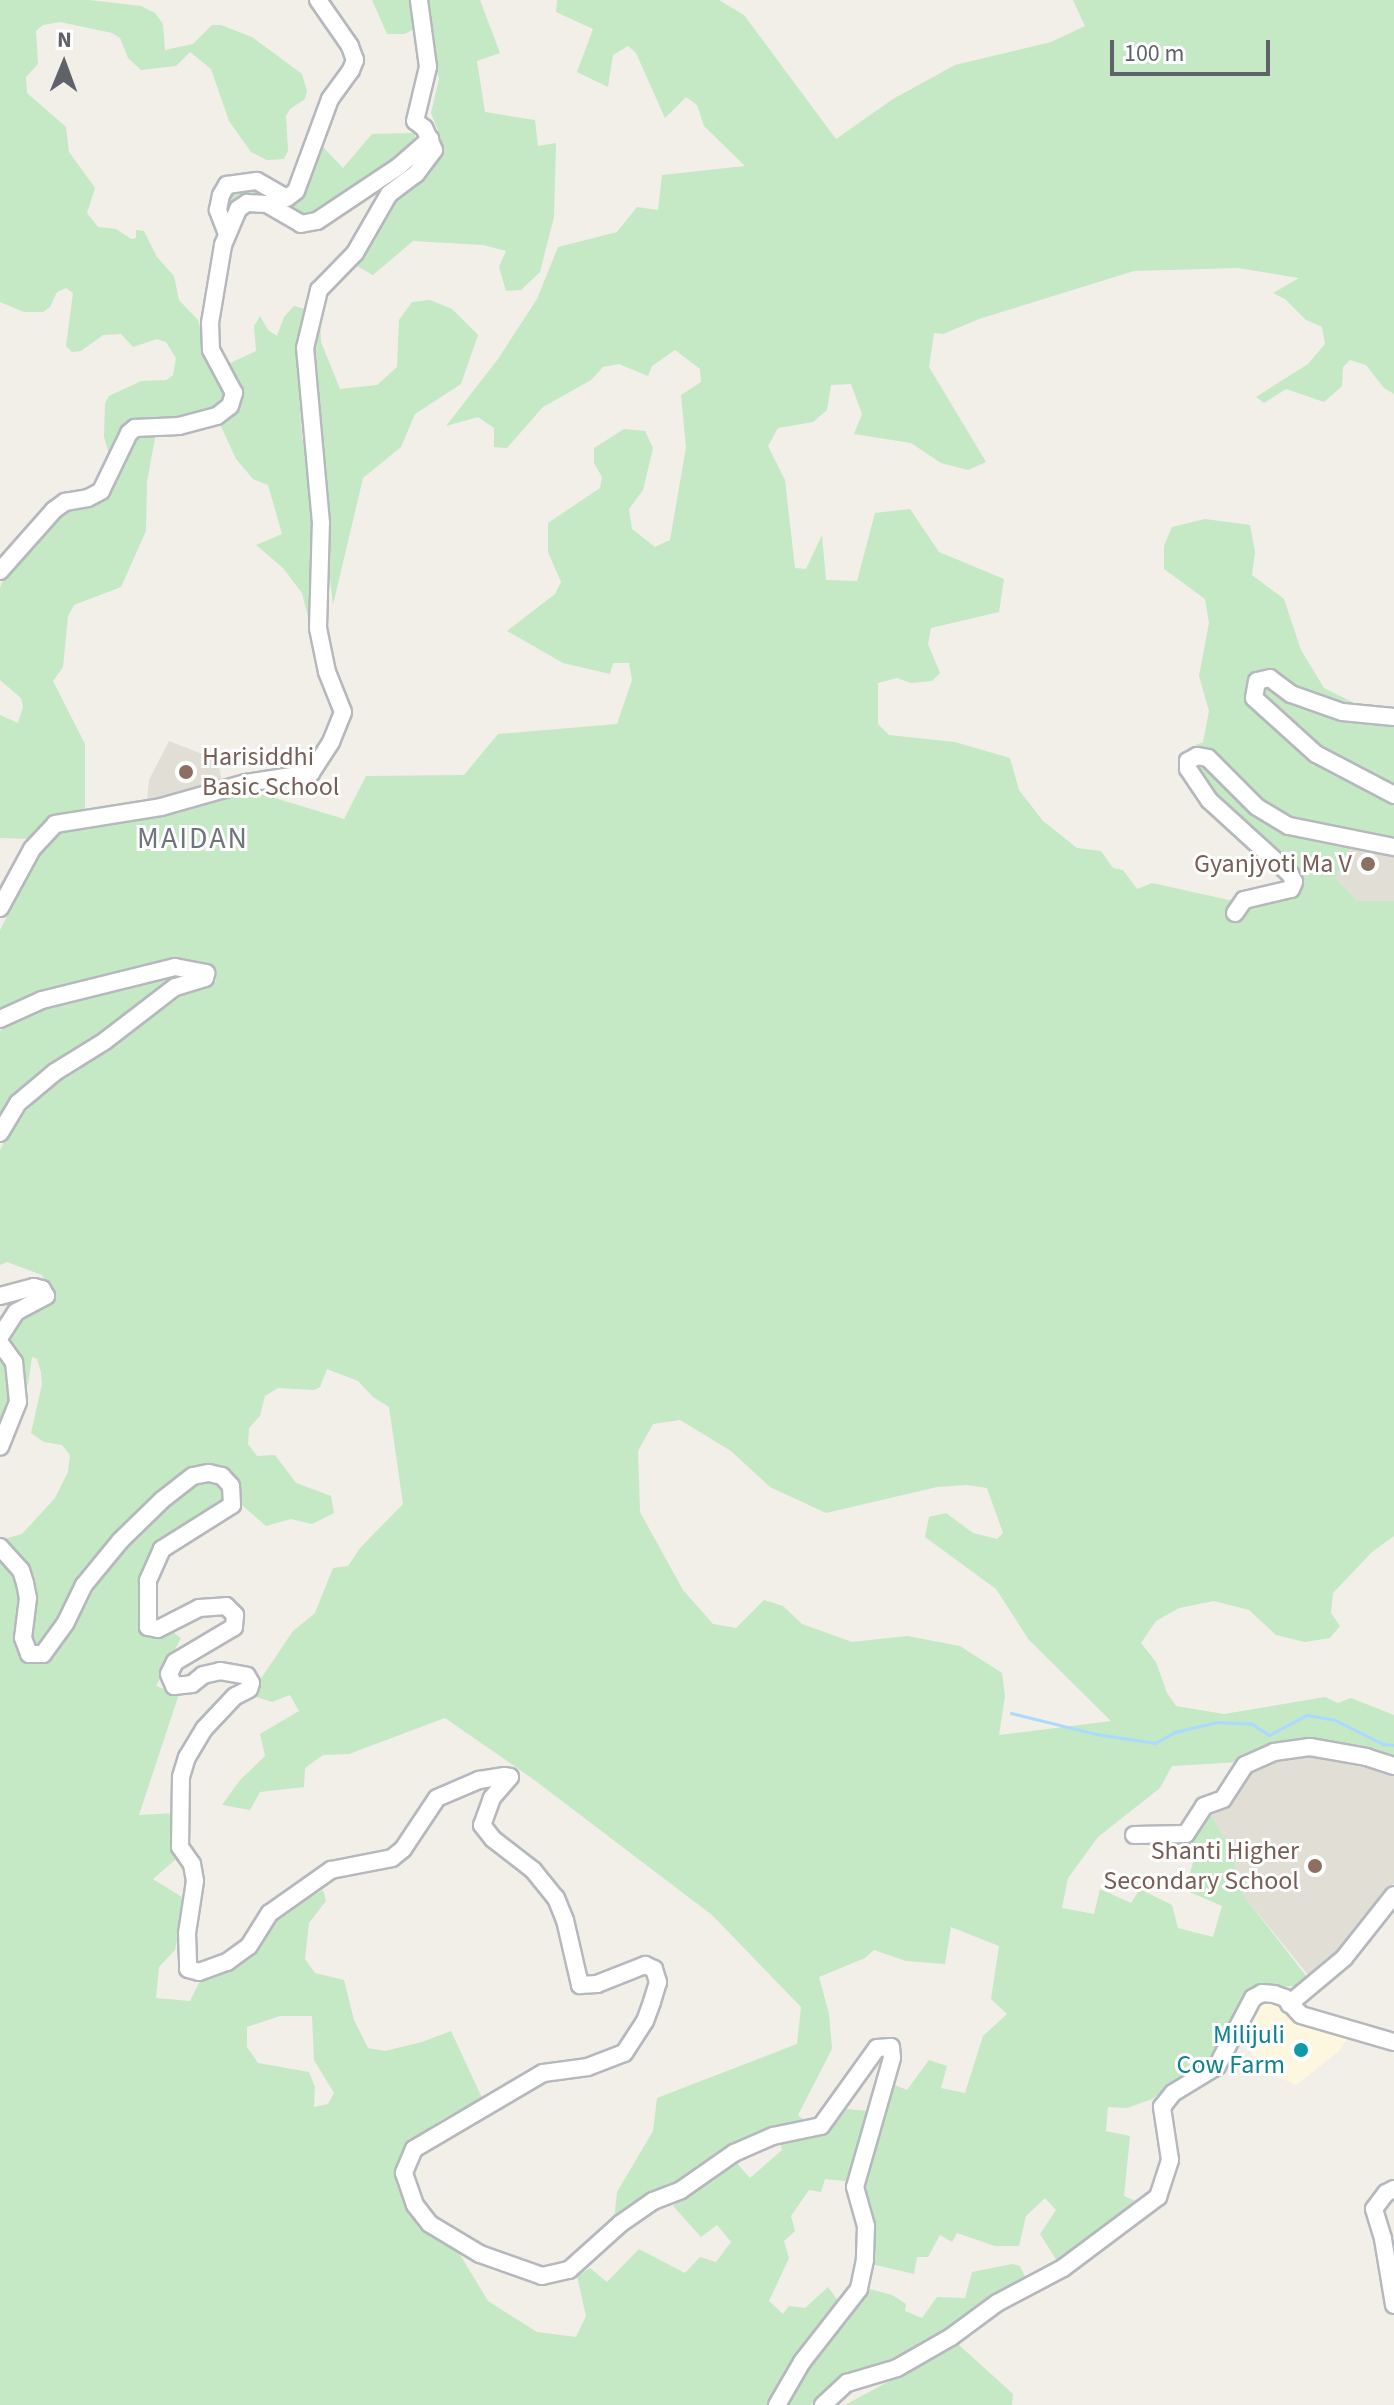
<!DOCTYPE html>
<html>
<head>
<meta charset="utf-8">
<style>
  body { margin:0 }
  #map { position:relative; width:1394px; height:2405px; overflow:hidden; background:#f1efe8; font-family:"Source Sans 3",sans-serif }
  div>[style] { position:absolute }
  .commercial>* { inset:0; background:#fef7e0 }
  .education>* { inset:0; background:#e1ded6 }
  .green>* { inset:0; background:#c5e8c5 }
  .stream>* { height:3px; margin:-1.5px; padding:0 1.5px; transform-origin:1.5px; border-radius:1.5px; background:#aadaff }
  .roads { filter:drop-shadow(2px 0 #b5b8bc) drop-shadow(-2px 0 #b5b8bc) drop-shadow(0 2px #b5b8bc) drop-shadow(0 -2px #b5b8bc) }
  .minor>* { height:16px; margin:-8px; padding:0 8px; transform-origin:8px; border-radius:8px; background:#fff }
  .dots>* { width:22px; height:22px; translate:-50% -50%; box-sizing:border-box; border:4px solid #fff; border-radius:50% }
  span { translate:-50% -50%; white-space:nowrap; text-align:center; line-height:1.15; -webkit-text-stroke:6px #fff; paint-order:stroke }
  .education-label { font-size:26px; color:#785e54 }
  .left { translate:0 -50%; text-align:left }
  .right { translate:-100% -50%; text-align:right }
  .culture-label { font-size:26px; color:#0d838f }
  .quarter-label { font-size:30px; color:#70757a; letter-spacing:2px }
  .north { position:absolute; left:24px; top:24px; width:80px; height:80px; -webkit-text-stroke:6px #fff; paint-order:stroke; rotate:1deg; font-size:22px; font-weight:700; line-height:32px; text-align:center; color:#5f6368 }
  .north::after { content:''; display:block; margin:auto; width:28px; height:36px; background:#5f6368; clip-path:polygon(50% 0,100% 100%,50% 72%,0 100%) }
  .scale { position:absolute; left:1110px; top:40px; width:160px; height:36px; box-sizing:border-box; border:4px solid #5f6368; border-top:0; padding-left:10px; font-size:24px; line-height:28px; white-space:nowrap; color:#5f6368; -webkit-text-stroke:6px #fff; paint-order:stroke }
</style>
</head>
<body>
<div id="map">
  <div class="commercial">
    <div style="clip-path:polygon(1266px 1998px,1278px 2001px,1348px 2037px,1339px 2051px,1296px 2085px,1261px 2069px,1241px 2035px,1253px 2005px)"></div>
  </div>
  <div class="education">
    <div style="clip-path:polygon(169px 741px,218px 760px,223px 787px,147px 802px,149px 780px)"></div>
    <div style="clip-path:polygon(1373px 845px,1394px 851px,1394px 901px,1358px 901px,1334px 878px,1350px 849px)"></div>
    <div style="clip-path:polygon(1297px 1749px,1354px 1760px,1394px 1774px,1394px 1883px,1356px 1936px,1308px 1975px,1244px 1896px,1230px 1848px,1209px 1811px,1245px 1777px)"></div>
  </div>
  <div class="green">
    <div style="clip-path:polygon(0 0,89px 0,141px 6px,155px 13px,163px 24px,165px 50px,193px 44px,212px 25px,221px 25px,252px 37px,302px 74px,307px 91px,305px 99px,290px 109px,286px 116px,288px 151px,284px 159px,267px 160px,251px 152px,229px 121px,211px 69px,190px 52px,176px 66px,141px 70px,128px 58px,120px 38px,112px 33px,60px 22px,43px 25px,36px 31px,38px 64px,26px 77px,27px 93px,66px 127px,69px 152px,95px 188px,87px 213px,98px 227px,116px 229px,131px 239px,136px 238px,136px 230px,144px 231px,157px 257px,174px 276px,179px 300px,198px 320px,212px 368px,226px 397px,222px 402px,156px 432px,147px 482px,146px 531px,121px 587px,74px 605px,68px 616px,63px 667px,53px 681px,85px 744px,85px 813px,56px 816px,30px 839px,0 838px,0 715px,18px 723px,23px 707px,21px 698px,0 680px,0 587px,32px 523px,101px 488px,109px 454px,104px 437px,105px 403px,109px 396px,141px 381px,166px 380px,173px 375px,176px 358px,166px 342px,157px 339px,133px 347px,121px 334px,103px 335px,81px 351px,72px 352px,66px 346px,73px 293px,66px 288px,57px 292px,50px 307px,43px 312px,24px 312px,0 302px)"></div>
    <div style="clip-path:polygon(372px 0,480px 0,500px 53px,477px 61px,485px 112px,535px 120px,538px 146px,556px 143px,554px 217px,540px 272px,521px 290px,506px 291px,499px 267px,506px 251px,483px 245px,413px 241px,373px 275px,357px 266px,396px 196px,440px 155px,441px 138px,431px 113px,439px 79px,425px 23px,405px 34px,387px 34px)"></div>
    <div style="clip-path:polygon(evenodd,557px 0,719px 0,744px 15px,836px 139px,893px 99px,955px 65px,1051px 42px,1085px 26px,1073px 0,1394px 0,1394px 394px,1384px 388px,1366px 365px,1350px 360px,1343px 367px,1342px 386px,1324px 402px,1286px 389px,1264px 403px,1256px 397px,1308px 364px,1325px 344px,1322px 327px,1306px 320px,1285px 299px,1273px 293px,1299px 278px,1238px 268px,1134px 271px,979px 319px,943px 334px,934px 333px,929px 367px,986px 462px,968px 470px,941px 463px,911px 443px,854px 434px,862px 414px,851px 384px,831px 385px,827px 410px,813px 422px,778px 428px,768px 446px,785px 480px,795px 568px,806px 569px,822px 535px,826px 580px,857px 581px,875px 513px,910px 509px,939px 552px,1004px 579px,999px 612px,931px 628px,928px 644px,940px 673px,932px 681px,911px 683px,897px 678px,878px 683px,878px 724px,889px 735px,955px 742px,1010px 758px,1019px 790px,1043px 821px,1077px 848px,1101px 851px,1113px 868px,1123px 870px,1137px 889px,1152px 883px,1229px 900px,1305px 881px,1206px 782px,1187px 749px,1203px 742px,1209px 711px,1199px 676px,1209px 623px,1205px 599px,1164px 569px,1164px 546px,1172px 527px,1205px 519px,1250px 525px,1255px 552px,1252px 575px,1284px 599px,1301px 650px,1324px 688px,1394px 723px,1394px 851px,1373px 845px,1350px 849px,1335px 878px,1358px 901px,1394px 901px,1394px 1536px,1372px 1552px,1333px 1593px,1331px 1613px,1340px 1626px,1330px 1638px,1305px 1642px,1276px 1635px,1249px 1610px,1214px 1601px,1179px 1608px,1156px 1621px,1141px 1643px,1156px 1662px,1167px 1693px,1176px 1706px,1224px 1714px,1325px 1697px,1338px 1703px,1351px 1698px,1394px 1715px,1394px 1757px,1342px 1743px,1275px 1745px,1241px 1762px,1172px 1766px,1160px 1788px,1098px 1837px,1068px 1878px,1062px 1908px,1094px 1914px,1100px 1889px,1131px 1903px,1140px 1889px,1172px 1905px,1178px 1928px,1213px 1937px,1222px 1906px,1185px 1890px,1195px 1856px,1184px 1831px,1209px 1811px,1230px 1848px,1244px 1896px,1310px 1981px,1306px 1985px,1257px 1989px,1243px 2001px,1228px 2026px,1216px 2057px,1152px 2099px,1127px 2108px,1108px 2107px,1106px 2131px,1130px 2136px,1124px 2196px,1142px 2204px,1111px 2222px,1059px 2264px,1040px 2234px,1056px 2210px,1045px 2198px,1026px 2216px,1019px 2246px,995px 2246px,957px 2233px,952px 2242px,940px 2235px,928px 2257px,917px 2257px,914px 2274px,871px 2264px,865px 2174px,890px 2083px,907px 2090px,929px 2060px,947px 2066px,941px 2088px,965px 2093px,983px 2036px,1007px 2014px,991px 1999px,999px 1946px,951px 1927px,945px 1964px,906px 1961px,874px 1950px,865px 1958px,819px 1977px,829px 2014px,832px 2049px,798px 2115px,809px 2124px,737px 2141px,614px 2221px,617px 2192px,653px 2131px,657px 2098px,797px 2044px,801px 2007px,712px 1915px,533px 1779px,445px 1718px,349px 1754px,323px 1755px,305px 1768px,304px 1787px,260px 1792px,250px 1810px,222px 1805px,240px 1780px,265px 1756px,260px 1734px,299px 1711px,290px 1695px,272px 1702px,250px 1695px,293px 1631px,315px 1613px,333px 1568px,348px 1566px,360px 1548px,403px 1504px,389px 1407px,373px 1397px,358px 1381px,327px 1369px,320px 1387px,314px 1390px,278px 1388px,265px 1396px,260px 1416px,249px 1428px,248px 1444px,257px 1456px,275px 1455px,296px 1483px,331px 1496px,334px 1513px,312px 1524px,291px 1519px,266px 1526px,243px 1506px,225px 1503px,157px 1548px,141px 1629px,143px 1635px,156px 1636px,170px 1630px,181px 1638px,156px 1686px,179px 1694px,139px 1815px,176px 1813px,176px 1859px,153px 1879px,185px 1899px,175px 1950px,159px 1967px,156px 1998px,190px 2001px,202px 1977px,238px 1962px,263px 1940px,278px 1916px,323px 1890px,326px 1901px,309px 1923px,305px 1959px,315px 1973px,344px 1980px,354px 2020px,368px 2048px,385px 2051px,422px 2042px,451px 2031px,482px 2098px,441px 2120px,407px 2145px,395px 2175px,419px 2225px,456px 2248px,488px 2301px,537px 2332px,576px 2337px,586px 2316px,577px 2276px,590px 2268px,607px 2282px,639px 2249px,685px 2273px,700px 2257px,716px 2262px,731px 2242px,717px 2225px,701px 2237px,673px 2206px,735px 2161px,750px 2178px,782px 2150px,780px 2142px,831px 2129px,846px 2109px,869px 2111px,853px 2173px,845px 2181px,825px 2179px,821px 2192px,809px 2190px,791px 2216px,795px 2231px,784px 2241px,789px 2258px,769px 2301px,783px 2314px,789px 2306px,805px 2308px,828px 2287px,839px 2302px,802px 2349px,769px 2405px,0 2405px,0 1540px,22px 1534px,55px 1498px,68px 1472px,70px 1455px,62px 1445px,44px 1442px,31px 1433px,42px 1384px,41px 1372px,37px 1359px,32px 1357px,28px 1384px,23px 1388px,9px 1346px,9px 1334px,49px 1291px,42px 1275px,7px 1262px,0 1265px,0 1150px,10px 1130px,41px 1094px,186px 993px,216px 982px,216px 972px,210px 966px,167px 959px,90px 983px,28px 995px,0 1011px,0 930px,40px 852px,61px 828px,139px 817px,255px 792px,344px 819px,366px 776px,464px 775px,498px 734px,617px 724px,632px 680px,629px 663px,613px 663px,610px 674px,563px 663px,507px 631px,555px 594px,561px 582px,548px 552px,548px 523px,600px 488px,602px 477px,594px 463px,594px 448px,624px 429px,645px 431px,653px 448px,643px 490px,629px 509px,632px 529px,655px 547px,670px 540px,686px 447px,681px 395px,701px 382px,700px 369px,675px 350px,652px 366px,648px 376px,619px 364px,603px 367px,591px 380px,543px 407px,507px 448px,494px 447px,494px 428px,478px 417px,446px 426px,498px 359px,537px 299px,558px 247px,617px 232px,637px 207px,658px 210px,662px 175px,745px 166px,704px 126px,697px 105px,686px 97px,665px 118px,636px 53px,628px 46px,613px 55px,608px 87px,577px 72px,593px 29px,556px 12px,557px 0,680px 1420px,731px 1451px,770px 1487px,826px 1513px,937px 1487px,967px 1485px,987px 1488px,1003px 1533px,997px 1539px,973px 1533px,946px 1513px,929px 1517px,925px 1537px,996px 1589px,1029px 1640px,1111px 1721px,999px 1735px,1005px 1696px,1002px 1673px,960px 1646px,907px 1636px,852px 1642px,802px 1624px,783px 1606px,764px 1600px,736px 1628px,713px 1624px,683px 1590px,640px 1512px,638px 1451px,653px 1424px,680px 1420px,557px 0,280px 2016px,312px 2016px,314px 2060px,334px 2093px,328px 2104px,314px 2107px,315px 2087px,309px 2072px,258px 2063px,247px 2047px,247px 2027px,280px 2016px)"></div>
    <div style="clip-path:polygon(415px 133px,415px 144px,397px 163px,313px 217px,300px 218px,249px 197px,234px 201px,227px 216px,225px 213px,229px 189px,246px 186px,298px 197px,309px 182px,320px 144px,343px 168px,372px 134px)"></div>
    <div style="clip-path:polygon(430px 300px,452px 309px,478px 335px,461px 384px,415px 414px,401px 447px,363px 478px,333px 605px,329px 570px,327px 477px,312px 392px,311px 346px,320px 314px,321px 342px,340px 389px,377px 385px,397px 367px,399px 320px,412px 302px)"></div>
    <div style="clip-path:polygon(294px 306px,305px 309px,298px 378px,302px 436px,314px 503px,309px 621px,302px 593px,283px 568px,256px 545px,282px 534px,268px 485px,253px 479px,236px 459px,220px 424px,233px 412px,240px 395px,228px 364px,256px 351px,254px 326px,260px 316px,268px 330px,277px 336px,284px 317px)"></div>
    <div style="clip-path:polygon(192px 972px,38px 1075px,12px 1100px,0 1121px,0 1031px,6px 1022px,142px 981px)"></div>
    <div style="clip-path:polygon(0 1348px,11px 1400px,0 1428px)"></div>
    <div style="clip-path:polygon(1012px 2264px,1020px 2266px,1027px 2281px,953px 2330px,872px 2372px,839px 2382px,811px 2405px,784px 2405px,819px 2347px,866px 2288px,892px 2295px,906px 2304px,905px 2311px,922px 2318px,937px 2297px,965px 2298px,972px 2272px)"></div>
    <div style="clip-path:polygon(958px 2344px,1013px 2394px,1012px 2405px,845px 2405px)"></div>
  </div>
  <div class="stream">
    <div style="left:1011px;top:1713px;width:88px;rotate:13.9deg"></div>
    <div style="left:1096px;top:1734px;width:60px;rotate:8.7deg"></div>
    <div style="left:1155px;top:1743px;width:23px;rotate:-29deg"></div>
    <div style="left:1175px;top:1732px;width:43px;rotate:-13.4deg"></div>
    <div style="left:1217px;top:1722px;width:35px;rotate:3deg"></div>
    <div style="left:1252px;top:1724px;width:20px;rotate:33deg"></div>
    <div style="left:1269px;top:1735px;width:43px;rotate:-27.8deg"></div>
    <div style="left:1307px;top:1715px;width:28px;rotate:10deg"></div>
    <div style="left:1335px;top:1720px;width:54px;rotate:26.6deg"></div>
    <div style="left:1383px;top:1744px;width:11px;rotate:5deg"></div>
  </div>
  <div class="roads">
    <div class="minor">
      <div style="left:227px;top:234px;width:26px;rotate:-111deg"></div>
      <div style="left:218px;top:210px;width:15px;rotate:-79deg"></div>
      <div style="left:221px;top:195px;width:12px;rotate:-59deg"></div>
      <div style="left:227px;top:185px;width:30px;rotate:-8deg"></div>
      <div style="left:257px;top:181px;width:34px;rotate:30deg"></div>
      <div style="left:287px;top:198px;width:11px;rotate:-38deg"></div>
      <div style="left:296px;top:191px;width:98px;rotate:-69.7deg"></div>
      <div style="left:330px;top:99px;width:36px;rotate:-54deg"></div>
      <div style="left:351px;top:70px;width:11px;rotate:-68deg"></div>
      <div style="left:355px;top:60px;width:15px;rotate:-110deg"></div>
      <div style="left:350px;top:46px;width:56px;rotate:-124.8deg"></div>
      <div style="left:0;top:571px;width:81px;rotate:-48.5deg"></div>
      <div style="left:54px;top:510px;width:14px;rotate:-36deg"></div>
      <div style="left:65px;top:502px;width:23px;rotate:-10deg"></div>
      <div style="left:88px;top:498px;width:15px;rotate:-28deg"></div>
      <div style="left:101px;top:491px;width:64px;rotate:-64.2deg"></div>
      <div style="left:129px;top:433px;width:8px;rotate:-40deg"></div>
      <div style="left:135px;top:428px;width:44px;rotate:-2.6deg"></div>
      <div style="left:179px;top:426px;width:39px;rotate:-15deg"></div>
      <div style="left:217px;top:416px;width:16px;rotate:-38deg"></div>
      <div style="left:230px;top:406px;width:14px;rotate:-73deg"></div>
      <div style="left:234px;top:393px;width:49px;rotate:-118.1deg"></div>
      <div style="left:211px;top:350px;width:27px;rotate:-92deg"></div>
      <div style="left:210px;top:323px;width:79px;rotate:-80.5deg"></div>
      <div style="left:223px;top:245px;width:39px;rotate:-67deg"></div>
      <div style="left:238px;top:209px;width:11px;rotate:-34deg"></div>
      <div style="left:247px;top:203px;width:20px;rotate:3deg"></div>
      <div style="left:267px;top:204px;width:39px;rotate:30deg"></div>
      <div style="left:301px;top:224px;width:16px;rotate:-11deg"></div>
      <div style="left:317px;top:221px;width:97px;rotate:-33.7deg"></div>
      <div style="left:398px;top:167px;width:43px;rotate:-41.2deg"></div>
      <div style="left:1394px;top:717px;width:52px;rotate:-174.5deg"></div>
      <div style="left:1342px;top:712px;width:54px;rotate:-160.6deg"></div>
      <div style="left:1291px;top:694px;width:26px;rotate:-143deg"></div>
      <div style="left:1270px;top:678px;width:13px;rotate:167deg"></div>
      <div style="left:1257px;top:681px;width:17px;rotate:100deg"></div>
      <div style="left:1254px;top:698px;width:84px;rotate:42.1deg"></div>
      <div style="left:1316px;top:754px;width:88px;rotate:27.7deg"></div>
      <div style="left:0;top:908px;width:67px;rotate:-61.5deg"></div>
      <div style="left:32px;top:849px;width:34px;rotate:-47deg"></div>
      <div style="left:55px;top:824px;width:107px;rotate:-9.1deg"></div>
      <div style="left:161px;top:807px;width:88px;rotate:-15.8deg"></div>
      <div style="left:246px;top:783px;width:66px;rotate:-8.7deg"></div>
      <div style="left:311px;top:773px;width:37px;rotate:-57deg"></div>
      <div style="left:331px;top:742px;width:32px;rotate:-68deg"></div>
      <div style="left:343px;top:712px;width:43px;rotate:-111.8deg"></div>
      <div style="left:327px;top:672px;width:45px;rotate:-101.6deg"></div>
      <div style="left:318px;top:628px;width:105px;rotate:-88.4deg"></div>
      <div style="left:321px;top:523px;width:176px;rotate:-95.2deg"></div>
      <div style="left:305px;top:348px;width:60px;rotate:-76.4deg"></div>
      <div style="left:319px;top:290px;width:52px;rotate:-45.8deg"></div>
      <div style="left:355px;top:253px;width:68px;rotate:-60deg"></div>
      <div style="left:389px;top:194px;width:34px;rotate:-37deg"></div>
      <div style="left:416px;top:174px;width:30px;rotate:-53deg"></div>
      <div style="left:434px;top:150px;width:24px;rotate:-114deg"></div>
      <div style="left:424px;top:128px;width:11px;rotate:-142deg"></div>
      <div style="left:415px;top:121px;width:56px;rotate:-76.5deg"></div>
      <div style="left:428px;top:67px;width:68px;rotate:-97.7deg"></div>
      <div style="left:1235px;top:913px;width:16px;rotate:-55deg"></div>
      <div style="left:1244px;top:900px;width:48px;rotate:-13.2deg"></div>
      <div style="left:1291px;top:889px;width:8px;rotate:-67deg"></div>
      <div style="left:1294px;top:882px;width:9px;rotate:-117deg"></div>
      <div style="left:1290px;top:874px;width:110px;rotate:-137.6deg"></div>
      <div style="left:1209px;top:800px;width:37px;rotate:-124deg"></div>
      <div style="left:1188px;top:769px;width:8px;rotate:-90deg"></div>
      <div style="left:1188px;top:761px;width:10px;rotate:-29deg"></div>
      <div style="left:1197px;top:756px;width:11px;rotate:10deg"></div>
      <div style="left:1208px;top:758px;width:69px;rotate:45deg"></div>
      <div style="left:1257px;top:807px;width:37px;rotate:31deg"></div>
      <div style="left:1289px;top:826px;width:107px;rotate:11.3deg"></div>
      <div style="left:0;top:1019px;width:46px;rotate:-24.3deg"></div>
      <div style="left:42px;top:1000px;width:137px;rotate:-13.9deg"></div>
      <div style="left:175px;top:967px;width:32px;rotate:11deg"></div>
      <div style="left:206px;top:973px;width:5px;rotate:101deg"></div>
      <div style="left:205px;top:978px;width:31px;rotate:163deg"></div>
      <div style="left:175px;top:987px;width:88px;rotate:142.4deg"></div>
      <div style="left:105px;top:1041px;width:59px;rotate:148.2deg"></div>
      <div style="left:55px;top:1072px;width:48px;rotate:140deg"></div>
      <div style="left:18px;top:1103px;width:35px;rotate:121deg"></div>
      <div style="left:0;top:1296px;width:35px;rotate:-15deg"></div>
      <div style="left:34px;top:1287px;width:8px;rotate:14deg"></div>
      <div style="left:42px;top:1289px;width:8px;rotate:60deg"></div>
      <div style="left:46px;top:1296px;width:34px;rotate:152deg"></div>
      <div style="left:16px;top:1312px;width:30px;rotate:123deg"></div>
      <div style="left:0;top:1343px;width:24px;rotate:54deg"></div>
      <div style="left:14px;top:1362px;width:40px;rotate:84.3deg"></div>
      <div style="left:18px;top:1402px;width:48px;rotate:111.8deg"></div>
      <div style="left:0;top:1547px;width:31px;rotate:48deg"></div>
      <div style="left:21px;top:1570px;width:14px;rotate:73deg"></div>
      <div style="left:25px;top:1583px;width:15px;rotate:79deg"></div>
      <div style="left:28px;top:1598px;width:40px;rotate:97.1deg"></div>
      <div style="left:23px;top:1638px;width:17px;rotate:69deg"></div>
      <div style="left:29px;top:1654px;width:14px"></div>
      <div style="left:43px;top:1654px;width:39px;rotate:-54deg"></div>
      <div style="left:66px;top:1622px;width:41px;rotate:-64.1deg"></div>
      <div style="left:84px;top:1585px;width:58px;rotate:-50.6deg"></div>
      <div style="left:121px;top:1540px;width:57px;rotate:-44.3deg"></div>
      <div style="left:162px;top:1500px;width:39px;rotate:-38deg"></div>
      <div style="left:193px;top:1476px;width:16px;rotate:-11deg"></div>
      <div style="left:209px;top:1473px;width:13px;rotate:13deg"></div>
      <div style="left:222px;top:1476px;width:13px;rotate:48deg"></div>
      <div style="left:231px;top:1486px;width:19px;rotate:87deg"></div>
      <div style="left:232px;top:1505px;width:83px;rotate:147.8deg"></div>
      <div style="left:162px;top:1549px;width:35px;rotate:114deg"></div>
      <div style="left:148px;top:1581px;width:46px;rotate:90deg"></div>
      <div style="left:148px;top:1627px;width:10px;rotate:11deg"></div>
      <div style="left:158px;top:1629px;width:46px;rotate:-27.1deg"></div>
      <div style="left:199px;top:1608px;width:27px;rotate:-4deg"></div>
      <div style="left:226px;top:1606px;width:13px;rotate:45deg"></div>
      <div style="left:235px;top:1615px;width:12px;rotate:95deg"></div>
      <div style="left:234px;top:1627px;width:69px;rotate:149.3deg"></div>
      <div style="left:175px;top:1662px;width:13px;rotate:117deg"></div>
      <div style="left:169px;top:1674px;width:13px;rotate:67deg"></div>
      <div style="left:174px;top:1686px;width:18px;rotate:-6deg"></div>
      <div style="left:192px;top:1684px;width:14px;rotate:-39deg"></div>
      <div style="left:203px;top:1675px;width:17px;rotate:-13deg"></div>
      <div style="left:220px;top:1671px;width:27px;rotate:10deg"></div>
      <div style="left:247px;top:1676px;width:8px;rotate:60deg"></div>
      <div style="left:251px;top:1683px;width:6px;rotate:108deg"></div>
      <div style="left:249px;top:1689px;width:16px;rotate:153deg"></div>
      <div style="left:235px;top:1696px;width:45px;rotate:133.2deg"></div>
      <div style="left:204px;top:1729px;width:33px;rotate:121deg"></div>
      <div style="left:187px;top:1757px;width:21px;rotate:107deg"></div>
      <div style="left:181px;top:1777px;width:70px;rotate:90.8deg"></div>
      <div style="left:180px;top:1847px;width:21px;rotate:55deg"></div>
      <div style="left:192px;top:1864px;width:17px;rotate:80deg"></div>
      <div style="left:195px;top:1881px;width:53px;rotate:98.7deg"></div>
      <div style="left:187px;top:1933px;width:36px;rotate:88deg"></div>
      <div style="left:188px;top:1969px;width:11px;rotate:15deg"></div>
      <div style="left:199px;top:1972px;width:30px;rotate:-20deg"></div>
      <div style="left:227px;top:1962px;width:27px;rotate:-36deg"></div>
      <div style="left:249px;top:1946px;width:39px;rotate:-58deg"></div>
      <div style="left:270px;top:1913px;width:75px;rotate:-35.2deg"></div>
      <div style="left:331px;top:1870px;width:62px;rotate:-11.1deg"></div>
      <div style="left:392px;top:1858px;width:14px;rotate:-39deg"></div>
      <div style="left:403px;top:1849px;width:61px;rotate:-56.3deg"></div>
      <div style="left:437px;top:1798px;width:46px;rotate:-23.2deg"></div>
      <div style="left:479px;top:1780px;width:26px;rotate:-9deg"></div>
      <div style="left:505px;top:1776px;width:5px;rotate:11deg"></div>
      <div style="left:510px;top:1777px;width:28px;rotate:131deg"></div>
      <div style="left:492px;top:1798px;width:29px;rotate:110deg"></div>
      <div style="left:482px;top:1825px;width:18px;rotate:52deg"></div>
      <div style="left:493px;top:1839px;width:51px;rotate:37.8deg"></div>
      <div style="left:533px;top:1870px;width:36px;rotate:51deg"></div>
      <div style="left:556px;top:1898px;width:24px;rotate:68deg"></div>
      <div style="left:565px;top:1920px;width:67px;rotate:77deg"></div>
      <div style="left:580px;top:1985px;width:17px;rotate:-3deg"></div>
      <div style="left:597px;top:1984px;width:52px;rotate:-21.6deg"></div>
      <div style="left:645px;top:1965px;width:10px;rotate:24deg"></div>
      <div style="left:654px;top:1969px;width:14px;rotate:73deg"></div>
      <div style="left:658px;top:1982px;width:21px;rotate:107deg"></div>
      <div style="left:652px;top:2002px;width:20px;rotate:110deg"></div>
      <div style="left:645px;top:2021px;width:38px;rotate:123deg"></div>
      <div style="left:624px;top:2053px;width:39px;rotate:159deg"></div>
      <div style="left:588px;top:2067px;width:45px;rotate:172.4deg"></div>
      <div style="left:543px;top:2073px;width:150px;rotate:149.5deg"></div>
      <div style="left:414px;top:2149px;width:26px;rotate:113deg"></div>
      <div style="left:404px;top:2173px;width:34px;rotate:71deg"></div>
      <div style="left:415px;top:2205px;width:24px;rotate:52deg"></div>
      <div style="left:430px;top:2224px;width:58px;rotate:31deg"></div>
      <div style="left:480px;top:2254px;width:66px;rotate:19.5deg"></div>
      <div style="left:542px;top:2276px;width:28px;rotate:-13deg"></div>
      <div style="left:569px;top:2270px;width:69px;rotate:-42deg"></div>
      <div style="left:620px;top:2224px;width:40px;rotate:-34.9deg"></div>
      <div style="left:653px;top:2201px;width:30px;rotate:-21deg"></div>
      <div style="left:681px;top:2190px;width:65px;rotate:-34.9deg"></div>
      <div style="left:734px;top:2153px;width:43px;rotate:-23.6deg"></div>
      <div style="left:773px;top:2136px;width:49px;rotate:-11.8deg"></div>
      <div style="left:821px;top:2126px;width:96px;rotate:-54.3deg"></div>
      <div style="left:877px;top:2048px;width:14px;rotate:-4deg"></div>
      <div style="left:891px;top:2047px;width:11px;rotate:85deg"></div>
      <div style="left:892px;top:2058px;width:134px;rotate:106deg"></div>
      <div style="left:855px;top:2187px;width:41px;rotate:74.2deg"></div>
      <div style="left:866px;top:2226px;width:34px;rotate:92deg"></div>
      <div style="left:865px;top:2260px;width:30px;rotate:102deg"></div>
      <div style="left:859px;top:2289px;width:93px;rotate:128deg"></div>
      <div style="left:802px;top:2362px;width:50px;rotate:120.2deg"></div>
      <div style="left:1134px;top:1835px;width:52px;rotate:-1.1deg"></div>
      <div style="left:1186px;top:1834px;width:33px;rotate:-57deg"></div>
      <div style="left:1204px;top:1806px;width:20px;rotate:-20deg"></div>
      <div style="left:1223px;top:1799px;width:40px;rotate:-57.1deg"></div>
      <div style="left:1245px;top:1765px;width:32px;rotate:-24deg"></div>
      <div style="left:1274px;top:1752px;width:36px;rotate:-8deg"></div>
      <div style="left:1310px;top:1747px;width:57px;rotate:10.1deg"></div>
      <div style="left:1366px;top:1757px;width:29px;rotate:18deg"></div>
      <div style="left:1289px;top:2004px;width:72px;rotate:-39.9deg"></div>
      <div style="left:1344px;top:1958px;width:80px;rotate:-51.6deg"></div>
      <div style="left:1394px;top:2189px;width:9px;rotate:153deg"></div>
      <div style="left:1386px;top:2193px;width:20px;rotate:127deg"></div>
      <div style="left:1374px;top:2209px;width:31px;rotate:73deg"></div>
      <div style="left:1383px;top:2239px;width:67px;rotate:80.5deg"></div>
      <div style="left:823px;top:2405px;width:33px;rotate:-43deg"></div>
      <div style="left:847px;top:2383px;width:52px;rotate:-16.7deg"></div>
      <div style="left:897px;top:2368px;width:62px;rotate:-29.9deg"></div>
      <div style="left:951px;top:2337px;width:57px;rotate:-36.5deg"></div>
      <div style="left:997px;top:2303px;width:75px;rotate:-27.9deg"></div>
      <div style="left:1063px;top:2268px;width:119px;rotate:-36.8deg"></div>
      <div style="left:1158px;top:2197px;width:39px;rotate:-72deg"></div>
      <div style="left:1170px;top:2160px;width:54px;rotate:-98.6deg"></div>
      <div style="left:1162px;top:2107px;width:18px;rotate:-52deg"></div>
      <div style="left:1173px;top:2093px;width:52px;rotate:-31.5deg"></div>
      <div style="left:1217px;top:2066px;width:77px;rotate:-62.1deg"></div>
      <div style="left:1253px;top:1998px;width:10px;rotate:-29deg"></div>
      <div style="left:1262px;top:1993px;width:12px;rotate:5deg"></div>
      <div style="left:1274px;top:1994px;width:12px;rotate:20deg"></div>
      <div style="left:1285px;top:1998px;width:23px;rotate:47deg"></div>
      <div style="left:1301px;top:2015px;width:97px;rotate:16.2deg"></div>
    </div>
  </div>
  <div class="dots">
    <div style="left:186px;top:772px;background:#8d6e63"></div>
    <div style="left:1368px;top:864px;background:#8d6e63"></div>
    <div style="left:1315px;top:1866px;background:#8d6e63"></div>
    <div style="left:1301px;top:2050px;background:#0f9aa8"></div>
  </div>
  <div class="education-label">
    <span class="left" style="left:202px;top:772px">Harisiddhi<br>Basic School</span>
    <span class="right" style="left:1352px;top:864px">Gyanjyoti Ma V</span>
    <span class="right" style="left:1299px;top:1866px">Shanti Higher<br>Secondary School</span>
  </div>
  <div class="culture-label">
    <span class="right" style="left:1285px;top:2050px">Milijuli<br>Cow Farm</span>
  </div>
  <div class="quarter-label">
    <span style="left:193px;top:839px">MAIDAN</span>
  </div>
  <div class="north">N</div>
  <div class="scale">100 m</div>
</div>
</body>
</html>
